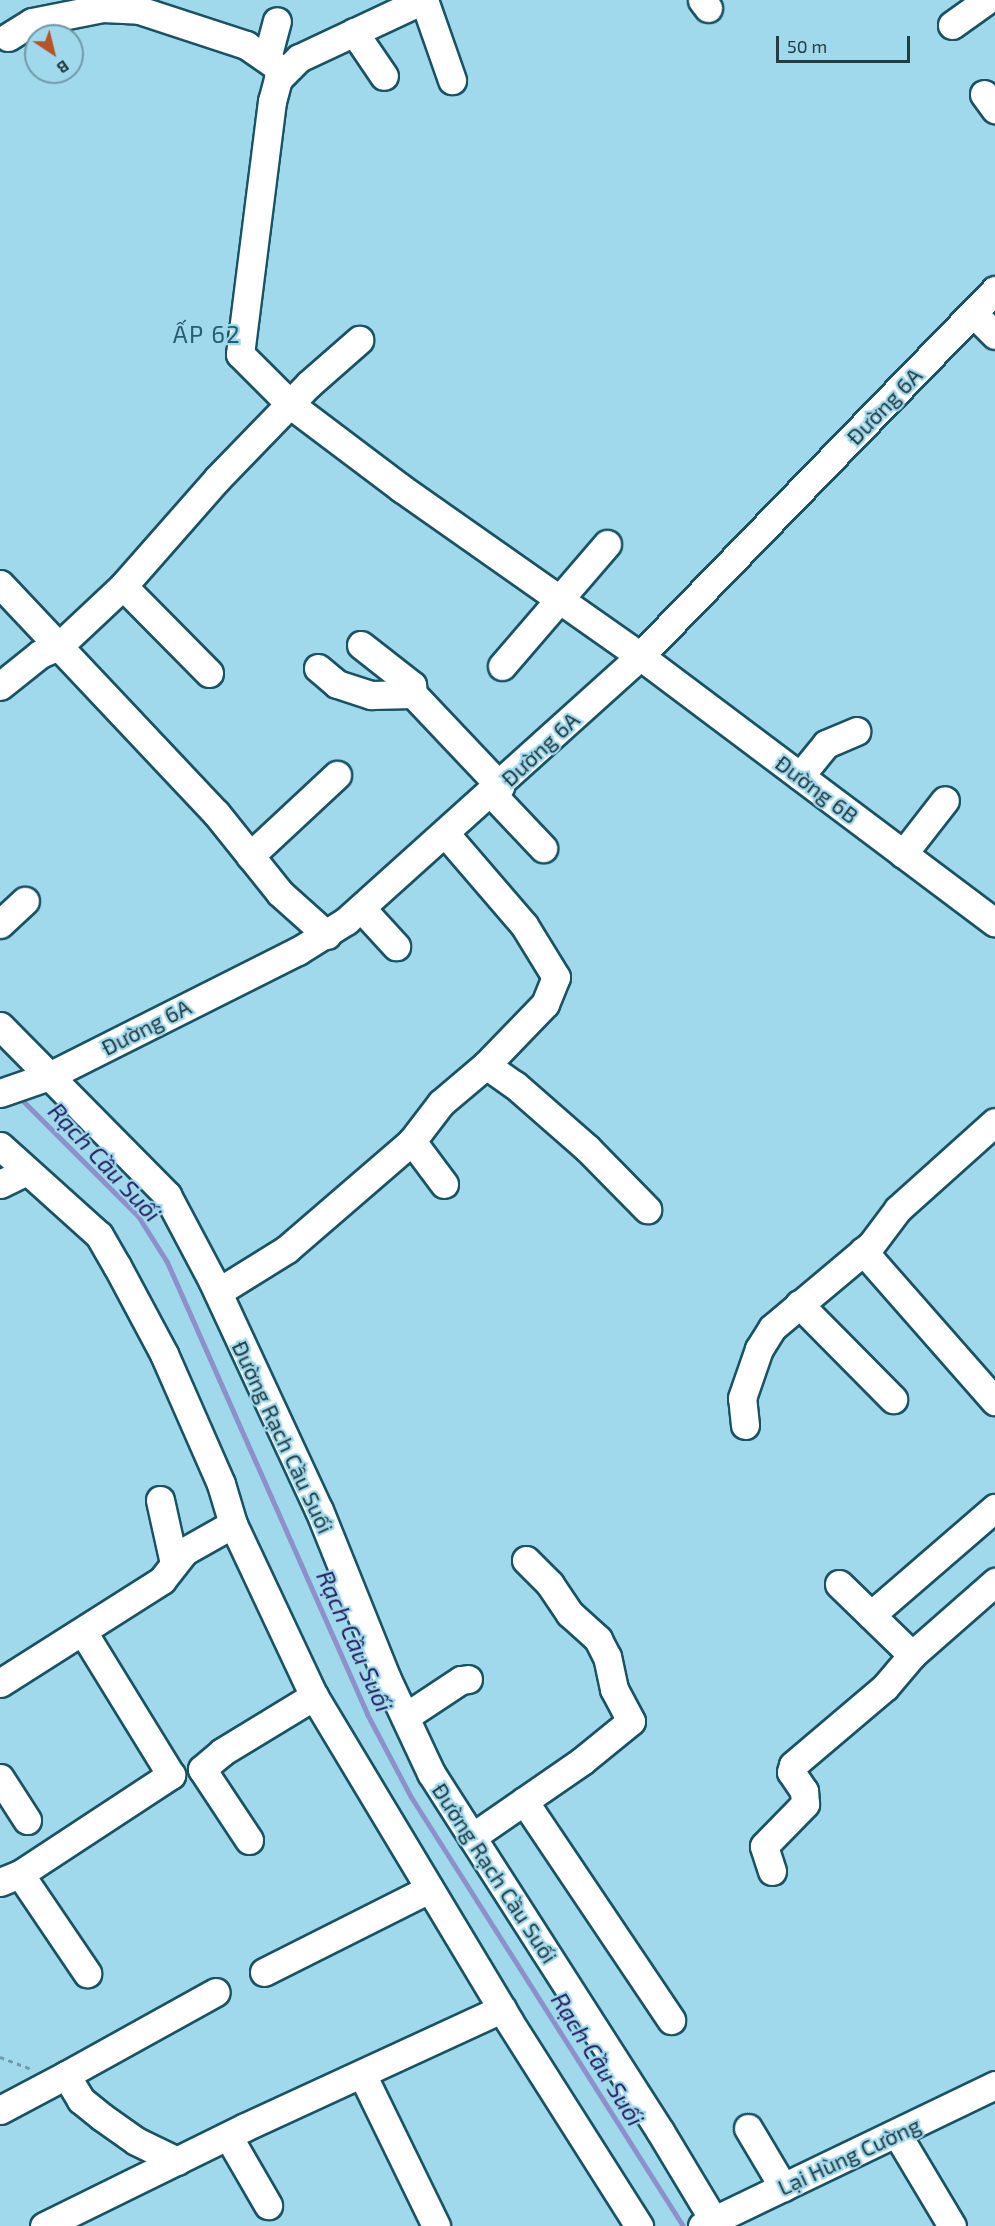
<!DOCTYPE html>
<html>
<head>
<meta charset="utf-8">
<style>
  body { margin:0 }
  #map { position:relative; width:995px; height:2226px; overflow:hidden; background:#a1d9ec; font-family:"Exo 2",sans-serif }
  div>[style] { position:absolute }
  .stream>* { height:5px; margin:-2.5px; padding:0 2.5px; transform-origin:2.5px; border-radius:2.5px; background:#8d91c9 }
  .path>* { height:3px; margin-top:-1.5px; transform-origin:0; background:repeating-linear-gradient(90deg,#709ba9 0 4.5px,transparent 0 9px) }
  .roads { filter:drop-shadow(2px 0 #1a5363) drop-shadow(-2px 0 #1a5363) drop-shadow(0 2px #1a5363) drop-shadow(0 -2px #1a5363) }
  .minor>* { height:27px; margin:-13.5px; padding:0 13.5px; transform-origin:13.5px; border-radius:13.5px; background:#fff }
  span { translate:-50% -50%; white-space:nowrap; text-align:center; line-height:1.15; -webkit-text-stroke:4.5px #a1d9ec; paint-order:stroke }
  .street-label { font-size:22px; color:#253c43 }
  .neighbourhood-label { font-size:24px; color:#275e6f; letter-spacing:1.5px }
  .water-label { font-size:24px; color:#241d5f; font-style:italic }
  .north { position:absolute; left:24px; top:24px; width:60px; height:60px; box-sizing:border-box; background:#a1d9ec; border:2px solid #6f9aa8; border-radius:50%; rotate:145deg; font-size:16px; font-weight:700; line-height:24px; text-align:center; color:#253c43 }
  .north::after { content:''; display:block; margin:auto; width:21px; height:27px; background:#b85228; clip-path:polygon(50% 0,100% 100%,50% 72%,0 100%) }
  .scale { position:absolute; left:776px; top:36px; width:134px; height:27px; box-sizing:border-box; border:3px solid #253c43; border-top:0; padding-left:8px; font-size:18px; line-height:21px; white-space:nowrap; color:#253c43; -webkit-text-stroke:4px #a1d9ec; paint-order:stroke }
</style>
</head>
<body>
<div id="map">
  <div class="stream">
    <div style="left:18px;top:1096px;width:170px;rotate:45deg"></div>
    <div style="left:138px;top:1216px;width:54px;rotate:57.8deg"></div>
    <div style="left:167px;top:1262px;width:494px;rotate:66.1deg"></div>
    <div style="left:367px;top:1714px;width:94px;rotate:62.1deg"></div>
    <div style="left:411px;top:1797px;width:508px;rotate:57.62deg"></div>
  </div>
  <div class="path">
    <div style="left:0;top:2057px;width:33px;rotate:21deg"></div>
  </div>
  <div class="roads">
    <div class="minor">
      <div style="left:423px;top:0;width:137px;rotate:154.9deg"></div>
      <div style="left:299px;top:58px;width:30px;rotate:135deg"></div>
      <div style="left:278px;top:79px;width:23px;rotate:105deg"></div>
      <div style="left:272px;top:101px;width:255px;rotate:97.2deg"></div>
      <div style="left:240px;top:354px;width:72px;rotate:45deg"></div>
      <div style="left:291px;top:405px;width:138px;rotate:37deg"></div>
      <div style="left:401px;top:488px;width:292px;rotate:35.1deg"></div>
      <div style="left:640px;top:656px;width:444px;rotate:36.9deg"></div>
      <div style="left:424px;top:0;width:85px;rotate:70.7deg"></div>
      <div style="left:702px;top:0;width:10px;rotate:53deg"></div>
      <div style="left:952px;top:25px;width:43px;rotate:-35.5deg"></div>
      <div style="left:354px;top:32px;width:53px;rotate:55.7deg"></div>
      <div style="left:8px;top:37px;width:28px;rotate:-32deg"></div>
      <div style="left:32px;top:22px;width:72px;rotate:-11.2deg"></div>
      <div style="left:103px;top:8px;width:36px;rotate:3deg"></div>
      <div style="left:139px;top:10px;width:113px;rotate:18.1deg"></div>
      <div style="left:246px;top:45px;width:47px;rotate:34.7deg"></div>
      <div style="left:267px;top:58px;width:38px;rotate:-75deg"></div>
      <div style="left:984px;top:94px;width:19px;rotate:54deg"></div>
      <div style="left:973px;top:313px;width:31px;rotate:45deg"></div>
      <div style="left:0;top:584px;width:315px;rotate:46.7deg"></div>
      <div style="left:216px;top:813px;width:102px;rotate:51.3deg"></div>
      <div style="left:280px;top:893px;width:63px;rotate:41.8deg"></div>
      <div style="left:361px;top:645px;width:65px;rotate:38.1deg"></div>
      <div style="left:412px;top:685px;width:9px;rotate:84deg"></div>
      <div style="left:413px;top:694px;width:127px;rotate:46.6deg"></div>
      <div style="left:502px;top:666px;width:161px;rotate:-49.3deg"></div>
      <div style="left:318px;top:668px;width:25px;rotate:40deg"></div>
      <div style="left:337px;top:684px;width:36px;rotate:18deg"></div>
      <div style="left:371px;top:695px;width:42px;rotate:-1.4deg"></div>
      <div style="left:209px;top:673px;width:122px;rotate:-134.7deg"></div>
      <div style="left:123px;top:586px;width:142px;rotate:-48.7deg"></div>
      <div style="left:217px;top:479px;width:132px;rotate:-45.9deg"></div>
      <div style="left:309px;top:384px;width:67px;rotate:-41.3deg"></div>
      <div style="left:0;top:686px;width:51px;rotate:-38.7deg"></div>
      <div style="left:40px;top:654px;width:21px;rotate:-23deg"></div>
      <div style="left:59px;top:646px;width:88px;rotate:-43.2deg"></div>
      <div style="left:800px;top:776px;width:41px;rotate:-50.9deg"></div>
      <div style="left:826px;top:744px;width:33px;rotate:-23deg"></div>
      <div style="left:491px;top:793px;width:76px;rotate:46.6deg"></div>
      <div style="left:903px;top:854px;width:68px;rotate:-52.1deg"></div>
      <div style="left:250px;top:856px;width:119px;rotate:-43deg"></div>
      <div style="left:361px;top:908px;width:52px;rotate:47.4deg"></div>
      <div style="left:0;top:924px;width:34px;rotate:-43deg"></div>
      <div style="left:0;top:1026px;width:238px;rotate:45.3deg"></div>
      <div style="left:167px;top:1195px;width:96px;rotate:62.1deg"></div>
      <div style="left:212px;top:1280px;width:254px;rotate:65.1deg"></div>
      <div style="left:319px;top:1510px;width:182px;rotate:68.1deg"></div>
      <div style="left:387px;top:1679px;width:104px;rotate:64.9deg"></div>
      <div style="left:431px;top:1773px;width:425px;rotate:57.4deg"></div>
      <div style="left:660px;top:2131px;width:111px;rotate:59deg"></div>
      <div style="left:486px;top:1065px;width:35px;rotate:35deg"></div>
      <div style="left:515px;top:1085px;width:96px;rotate:41.2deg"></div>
      <div style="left:587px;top:1148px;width:86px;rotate:45.5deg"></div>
      <div style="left:0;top:1093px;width:52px;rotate:-19.1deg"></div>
      <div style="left:49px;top:1076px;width:279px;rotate:-26.7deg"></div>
      <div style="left:298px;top:951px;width:57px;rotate:-32deg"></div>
      <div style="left:346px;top:921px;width:396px;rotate:-42deg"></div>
      <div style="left:640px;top:656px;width:510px;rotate:-45.87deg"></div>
      <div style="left:0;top:1146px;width:133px;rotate:42deg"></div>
      <div style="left:99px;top:1235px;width:36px;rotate:60deg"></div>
      <div style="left:117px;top:1266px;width:100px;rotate:61.9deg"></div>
      <div style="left:164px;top:1354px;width:142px;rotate:66.3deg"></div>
      <div style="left:221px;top:1484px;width:42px;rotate:73.3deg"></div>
      <div style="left:233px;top:1524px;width:190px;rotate:64.8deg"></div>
      <div style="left:314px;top:1696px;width:379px;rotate:59deg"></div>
      <div style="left:509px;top:2021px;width:243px;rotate:57.6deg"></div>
      <div style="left:0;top:1184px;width:30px;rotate:-26deg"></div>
      <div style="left:444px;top:1184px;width:54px;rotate:-126.7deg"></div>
      <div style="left:412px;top:1141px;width:48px;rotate:-52.7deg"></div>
      <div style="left:441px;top:1103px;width:59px;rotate:-40.2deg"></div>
      <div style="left:486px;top:1065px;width:85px;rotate:-46deg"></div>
      <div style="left:545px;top:1004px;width:29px;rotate:-68deg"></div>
      <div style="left:556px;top:977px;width:61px;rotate:-121.6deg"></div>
      <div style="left:524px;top:925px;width:121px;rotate:-130.7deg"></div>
      <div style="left:863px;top:1251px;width:200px;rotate:48.7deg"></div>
      <div style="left:218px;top:1292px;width:81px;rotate:-31.9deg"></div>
      <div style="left:287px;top:1249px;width:165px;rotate:-40.8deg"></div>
      <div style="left:799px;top:1304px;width:134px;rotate:45.3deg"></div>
      <div style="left:745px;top:1425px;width:27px;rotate:-96deg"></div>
      <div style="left:742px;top:1398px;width:52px;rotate:-70.9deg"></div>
      <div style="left:759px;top:1349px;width:25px;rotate:-58deg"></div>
      <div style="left:772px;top:1328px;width:129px;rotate:-40deg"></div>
      <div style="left:871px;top:1245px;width:45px;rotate:-53.1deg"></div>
      <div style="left:898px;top:1209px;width:130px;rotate:-41.9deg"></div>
      <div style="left:160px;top:1500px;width:65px;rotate:77.5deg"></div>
      <div style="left:839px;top:1584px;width:102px;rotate:44.2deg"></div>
      <div style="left:871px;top:1615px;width:164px;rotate:-40.8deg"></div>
      <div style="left:0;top:1683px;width:192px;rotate:-32.4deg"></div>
      <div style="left:162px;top:1580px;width:37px;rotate:-52deg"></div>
      <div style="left:185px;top:1551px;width:55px;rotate:-29.4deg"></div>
      <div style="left:405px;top:1717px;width:67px;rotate:-33.5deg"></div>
      <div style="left:461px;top:1680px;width:7px;rotate:-8deg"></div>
      <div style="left:0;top:1778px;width:50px;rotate:57.3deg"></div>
      <div style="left:524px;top:1801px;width:264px;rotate:56.1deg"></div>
      <div style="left:472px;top:1837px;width:134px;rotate:-34.6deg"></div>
      <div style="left:582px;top:1761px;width:63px;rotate:-39.2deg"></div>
      <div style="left:631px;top:1721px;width:36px;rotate:-118deg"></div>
      <div style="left:614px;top:1689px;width:33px;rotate:-102deg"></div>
      <div style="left:607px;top:1657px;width:20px;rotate:-117deg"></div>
      <div style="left:598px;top:1639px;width:38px;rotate:-138deg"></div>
      <div style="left:570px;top:1614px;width:36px;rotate:-124deg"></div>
      <div style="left:550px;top:1584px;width:34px;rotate:-135deg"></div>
      <div style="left:249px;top:1840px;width:85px;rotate:-123.5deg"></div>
      <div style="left:202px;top:1769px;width:26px;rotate:-40deg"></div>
      <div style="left:222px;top:1752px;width:108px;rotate:-31.3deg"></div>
      <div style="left:772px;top:1871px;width:26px;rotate:-108deg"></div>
      <div style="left:764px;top:1846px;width:59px;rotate:-45.7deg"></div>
      <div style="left:805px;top:1804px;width:13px;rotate:-94deg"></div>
      <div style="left:804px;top:1791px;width:23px;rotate:-124deg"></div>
      <div style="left:791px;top:1772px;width:7px;rotate:-74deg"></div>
      <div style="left:793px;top:1765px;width:121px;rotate:-40.3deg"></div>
      <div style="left:885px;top:1687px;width:42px;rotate:-49.8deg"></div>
      <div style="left:912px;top:1655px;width:111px;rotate:-41.3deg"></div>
      <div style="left:20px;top:1874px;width:120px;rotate:55.9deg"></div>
      <div style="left:0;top:1882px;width:22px;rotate:-22deg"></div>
      <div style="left:20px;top:1874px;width:181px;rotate:-33.3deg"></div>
      <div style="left:171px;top:1775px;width:168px;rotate:-121.6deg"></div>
      <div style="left:264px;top:1972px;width:185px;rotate:-26.7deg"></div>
      <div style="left:362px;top:2074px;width:169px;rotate:64deg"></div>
      <div style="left:0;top:2110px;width:75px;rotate:-27.9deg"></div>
      <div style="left:748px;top:2128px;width:69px;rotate:59.3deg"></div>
      <div style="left:897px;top:2134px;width:107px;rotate:59.1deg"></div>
      <div style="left:228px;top:2136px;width:80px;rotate:59.9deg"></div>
      <div style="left:177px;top:2161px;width:46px;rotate:-154deg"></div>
      <div style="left:136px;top:2141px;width:42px;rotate:-144.8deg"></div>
      <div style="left:102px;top:2117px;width:27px;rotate:-141deg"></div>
      <div style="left:81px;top:2100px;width:29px;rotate:-121deg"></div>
      <div style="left:66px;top:2075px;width:171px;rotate:-29deg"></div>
      <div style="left:44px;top:2226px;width:224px;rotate:-26.2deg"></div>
      <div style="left:245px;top:2127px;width:283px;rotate:-24.7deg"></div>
      <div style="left:702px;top:2226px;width:325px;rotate:-25.7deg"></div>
    </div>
  </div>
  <div class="street-label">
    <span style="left:884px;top:406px;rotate:-46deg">Đường 6A</span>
    <span style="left:540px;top:749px;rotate:-43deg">Đường 6A</span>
    <span style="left:817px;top:789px;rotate:37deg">Đường 6B</span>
    <span style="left:146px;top:1027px;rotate:-27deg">Đường 6A</span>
    <span style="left:283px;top:1437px;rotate:65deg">Đường Rạch Cầu Suối</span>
    <span style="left:495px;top:1873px;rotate:57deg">Đường Rạch Cầu Suối</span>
    <span style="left:849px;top:2156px;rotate:-25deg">Lại Hùng Cường</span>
  </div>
  <div class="neighbourhood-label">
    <span style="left:207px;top:334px">ẤP 62</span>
  </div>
  <div class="water-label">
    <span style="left:105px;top:1162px;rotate:47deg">Rạch Cầu Suối</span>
    <span style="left:355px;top:1641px;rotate:66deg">Rạch Cầu Suối</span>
    <span style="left:598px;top:2059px;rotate:58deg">Rạch Cầu Suối</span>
  </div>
  <div class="north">B</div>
  <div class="scale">50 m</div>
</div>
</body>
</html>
